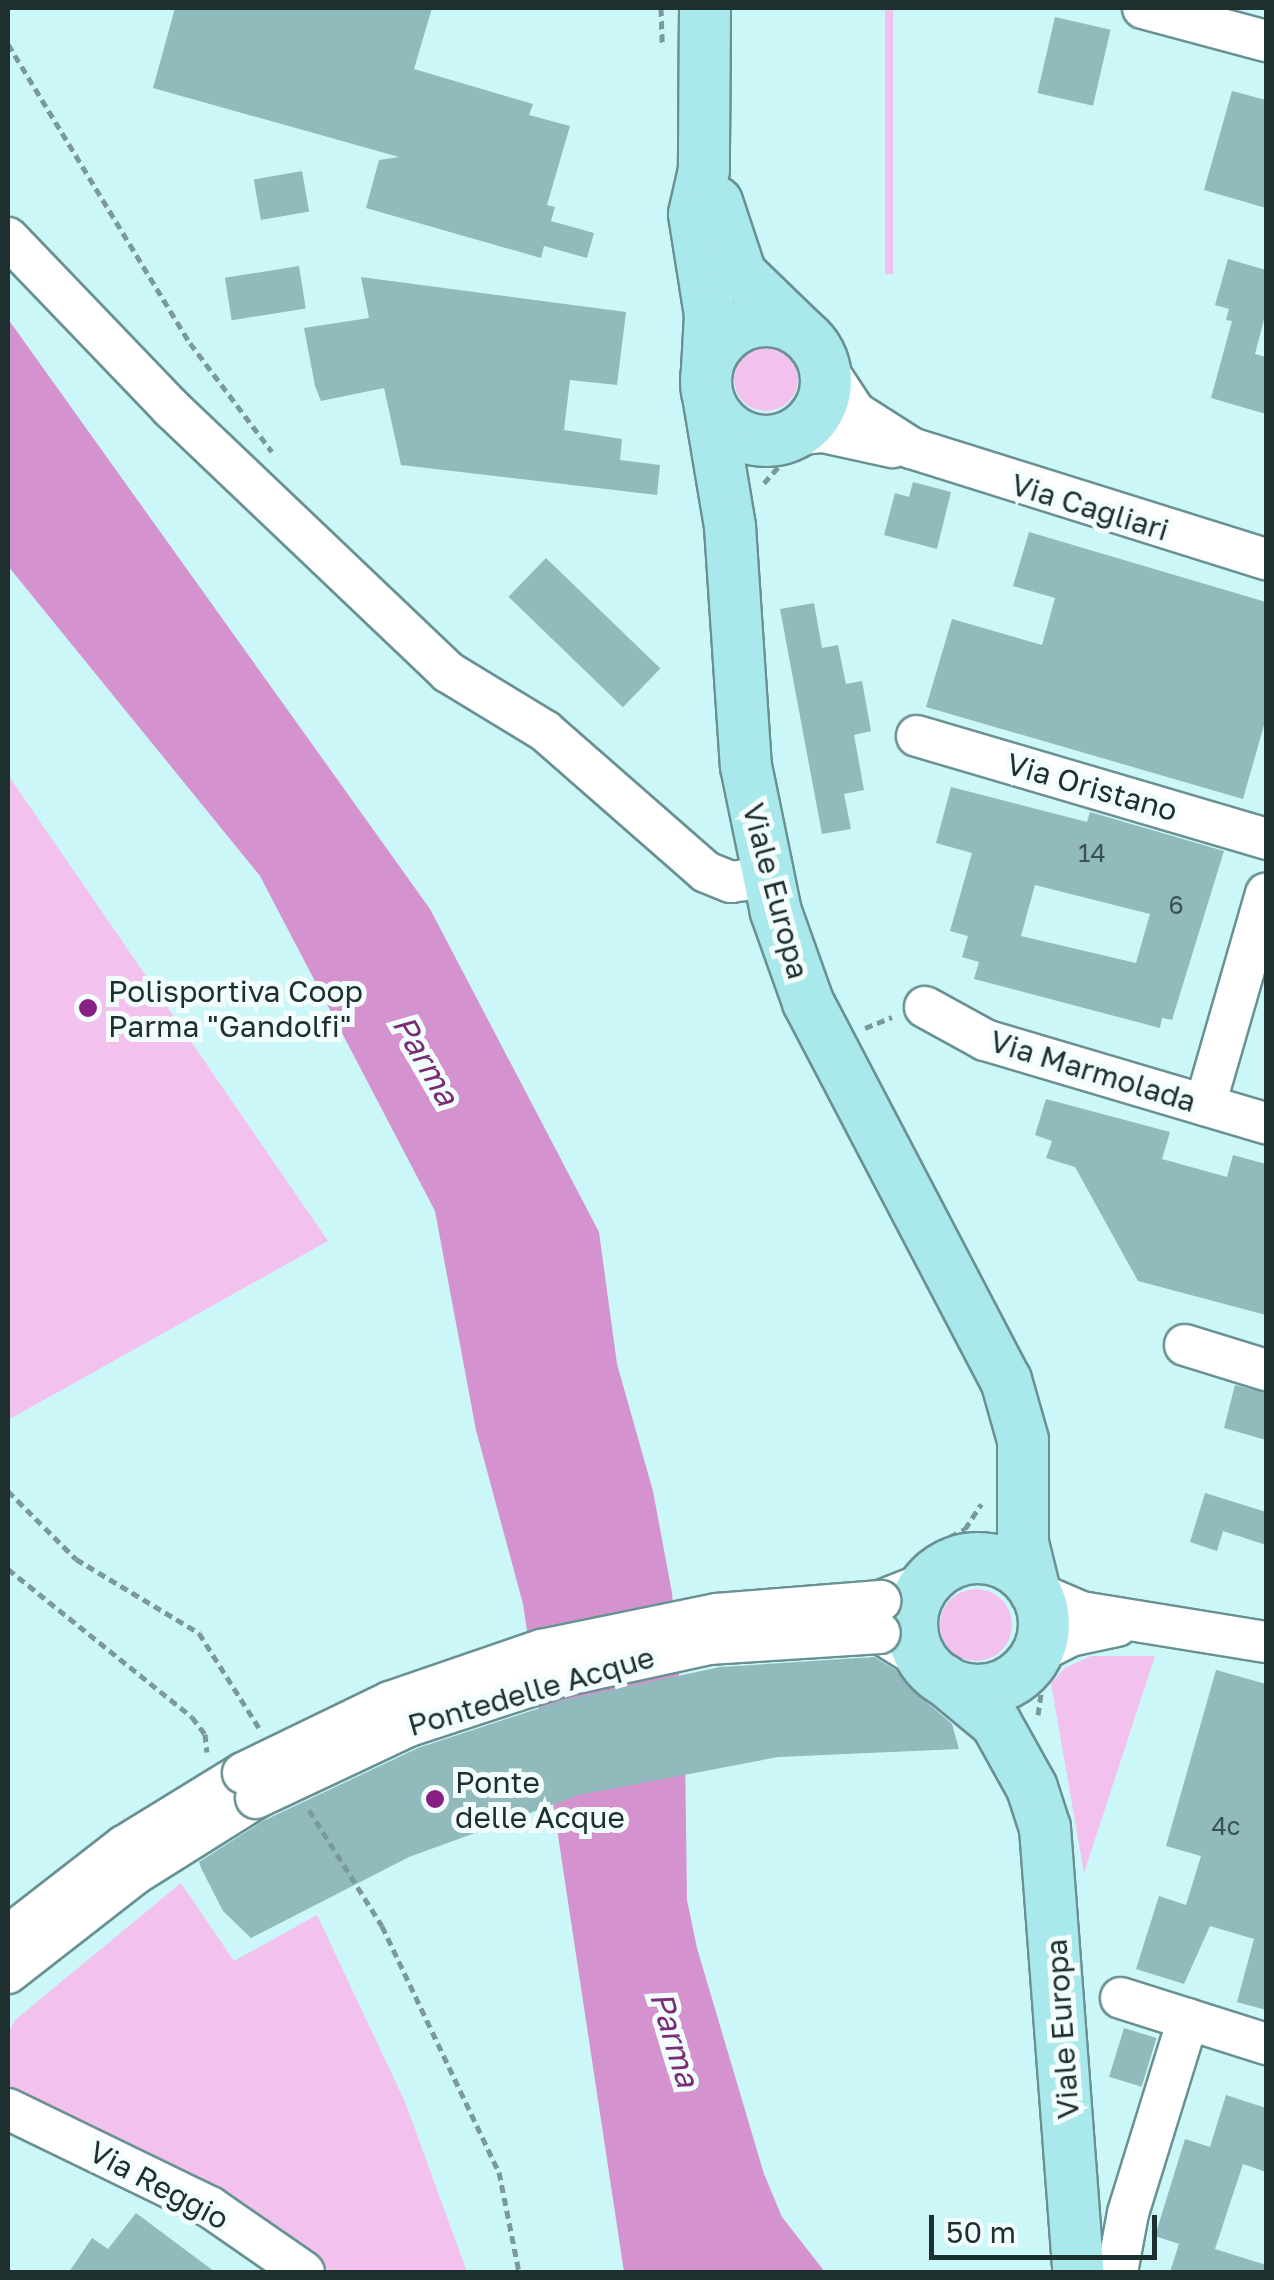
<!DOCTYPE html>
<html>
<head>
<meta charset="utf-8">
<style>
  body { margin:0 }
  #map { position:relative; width:1274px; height:2280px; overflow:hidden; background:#ccf7f9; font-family:"Golos Text",sans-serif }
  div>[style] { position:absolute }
  .green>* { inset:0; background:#f3c1ee; transform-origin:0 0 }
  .round { border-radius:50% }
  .water>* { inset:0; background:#d493ce }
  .building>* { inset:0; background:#90babc; transform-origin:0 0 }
  .path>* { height:5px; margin-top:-2.5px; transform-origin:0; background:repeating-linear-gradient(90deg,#7b999b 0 8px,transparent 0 13px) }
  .roads { filter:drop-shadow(2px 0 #699193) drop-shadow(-2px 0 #699193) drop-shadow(0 2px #699193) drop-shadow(0 -2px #699193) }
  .minor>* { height:40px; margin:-20px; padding:0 20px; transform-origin:20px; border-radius:20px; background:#fff }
  .major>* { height:50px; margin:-25px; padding:0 25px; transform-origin:25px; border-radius:25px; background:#aae9eb }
  .major>.ring { margin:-25px; padding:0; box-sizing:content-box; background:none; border:50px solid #aae9eb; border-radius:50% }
  .bridges { filter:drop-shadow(2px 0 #699193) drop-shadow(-2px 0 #699193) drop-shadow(0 2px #699193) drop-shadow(0 -2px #699193) }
  .minor-bridge>* { height:40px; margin:-20px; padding:0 20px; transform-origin:20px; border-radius:20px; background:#fff }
  .dots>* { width:28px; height:28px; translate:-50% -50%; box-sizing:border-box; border:5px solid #f4fdfd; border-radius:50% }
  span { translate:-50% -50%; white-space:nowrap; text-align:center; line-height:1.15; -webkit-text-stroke:10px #f4fdfd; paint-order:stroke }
  .number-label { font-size:25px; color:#3a5253 }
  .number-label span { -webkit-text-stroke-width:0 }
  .street-label { font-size:30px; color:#1e2f30 }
  .poi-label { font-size:30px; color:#1e2f30 }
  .left { translate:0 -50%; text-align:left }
  .water-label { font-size:32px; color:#792d76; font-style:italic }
  .frame { position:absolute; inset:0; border:10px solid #1e2f30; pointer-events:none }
  .scale { position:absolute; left:929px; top:2215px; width:228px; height:45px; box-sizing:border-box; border:5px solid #1e2f30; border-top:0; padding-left:12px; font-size:30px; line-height:35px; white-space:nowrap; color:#1e2f30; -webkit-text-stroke:8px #f4fdfd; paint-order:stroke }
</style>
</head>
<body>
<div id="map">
  <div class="green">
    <div style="left:885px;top:8px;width:8px;height:266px"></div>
    <div class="round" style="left:734px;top:347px;width:64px;height:64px"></div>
    <div style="clip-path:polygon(8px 775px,328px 1241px,8px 1420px)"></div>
    <div class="round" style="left:940px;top:1589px;width:72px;height:72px"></div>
    <div style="clip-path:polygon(1091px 1656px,1155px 1656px,1084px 1873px,1051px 1683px,1065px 1668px)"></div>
    <div style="clip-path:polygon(181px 1883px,234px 1961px,317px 1915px,405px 2102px,467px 2272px,329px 2272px,308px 2247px,229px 2194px,9px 2086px,8px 2034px,15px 2020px)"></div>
  </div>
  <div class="water">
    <div style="clip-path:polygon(8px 319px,430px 909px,599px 1232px,617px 1364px,653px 1491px,672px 1593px,685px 1748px,687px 1900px,697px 1948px,764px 2174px,782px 2217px,825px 2272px,624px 2272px,523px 1604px,476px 1430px,435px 1211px,260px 876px,8px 566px)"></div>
  </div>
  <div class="building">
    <div style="clip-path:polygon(175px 8px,432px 8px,414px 69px,533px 104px,529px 115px,570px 126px,547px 205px,555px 207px,551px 221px,594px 233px,587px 258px,544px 246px,541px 258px,366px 208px,379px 160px,399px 157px,153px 88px)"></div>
    <div style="left:1055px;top:17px;width:57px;height:78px;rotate:13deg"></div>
    <div style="clip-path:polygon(1232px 91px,1266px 100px,1266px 208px,1204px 190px)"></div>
    <div style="left:302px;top:171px;width:41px;height:49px;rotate:80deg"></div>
    <div style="clip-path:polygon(1228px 259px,1266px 270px,1266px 312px,1255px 354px,1266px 357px,1266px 414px,1211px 398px,1232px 321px,1226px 320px,1229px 309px,1215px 305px)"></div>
    <div style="left:299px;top:266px;width:43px;height:75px;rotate:81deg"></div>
    <div style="clip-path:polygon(361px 277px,626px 312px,617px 385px,570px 380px,564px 430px,622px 439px,620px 460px,660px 465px,657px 495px,401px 465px,384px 388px,321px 401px,315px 386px,304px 328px,369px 318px)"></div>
    <div style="clip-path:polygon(913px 482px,951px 492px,937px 549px,884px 535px,895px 493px,909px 497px)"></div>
    <div style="clip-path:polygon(1029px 532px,1266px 602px,1266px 718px,1243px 799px,926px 707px,952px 619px,1042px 645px,1055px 598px,1013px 586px)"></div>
    <div style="left:546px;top:558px;width:159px;height:54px;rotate:44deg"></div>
    <div style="clip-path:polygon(814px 603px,822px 648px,838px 645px,846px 684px,862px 681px,871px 731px,854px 735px,864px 790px,844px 794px,851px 829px,822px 834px,780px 609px)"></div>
    <div style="clip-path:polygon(evenodd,951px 787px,1087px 822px,1090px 812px,1224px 851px,1172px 1020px,1162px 1018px,1160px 1028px,974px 979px,979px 962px,962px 957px,968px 936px,950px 931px,972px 853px,936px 843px,951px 787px,1035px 885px,1150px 914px,1136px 963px,1021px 936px,1035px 885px)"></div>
    <div style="clip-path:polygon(1046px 1099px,1170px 1132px,1162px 1159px,1227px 1177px,1233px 1155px,1266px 1164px,1266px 1315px,1138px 1281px,1075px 1167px,1046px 1158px,1052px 1141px,1035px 1135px)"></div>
    <div style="clip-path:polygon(1235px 1385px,1266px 1393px,1266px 1440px,1224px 1428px)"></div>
    <div style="clip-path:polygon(1205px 1493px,1266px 1512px,1266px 1545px,1223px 1531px,1217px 1551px,1190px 1542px)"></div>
    <div style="clip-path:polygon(874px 1657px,915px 1681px,924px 1700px,952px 1724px,959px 1749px,778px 1757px,579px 1795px,409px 1857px,251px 1938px,223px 1911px,201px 1868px,199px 1862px,263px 1821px,418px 1748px,564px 1700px,720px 1667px)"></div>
    <div style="clip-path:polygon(1216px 1670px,1266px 1684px,1266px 2010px,1237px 2002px,1254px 1939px,1210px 1926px,1184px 1984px,1136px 1969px,1159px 1896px,1186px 1905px,1201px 1856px,1166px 1846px)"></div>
    <div style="left:1124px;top:2028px;width:34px;height:51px;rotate:17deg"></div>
    <div style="clip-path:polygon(1226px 2095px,1266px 2108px,1266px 2172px,1243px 2164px,1215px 2249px,1266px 2265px,1266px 2272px,1170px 2272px,1179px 2244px,1155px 2236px,1185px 2139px,1210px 2147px)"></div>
    <div style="clip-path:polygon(136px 2213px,215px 2272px,69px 2272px,92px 2238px,108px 2249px)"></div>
  </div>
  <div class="path">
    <div style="left:661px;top:8px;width:37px;rotate:88deg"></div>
    <div style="left:8px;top:44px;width:350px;rotate:58.7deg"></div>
    <div style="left:190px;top:343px;width:136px;rotate:53deg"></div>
    <div style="left:764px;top:483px;width:24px;rotate:-48deg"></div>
    <div style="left:865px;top:1028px;width:29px;rotate:-22deg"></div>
    <div style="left:8px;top:1491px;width:96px;rotate:45deg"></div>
    <div style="left:76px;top:1559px;width:144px;rotate:31deg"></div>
    <div style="left:199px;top:1633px;width:112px;rotate:57.7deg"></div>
    <div style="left:927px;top:1549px;width:43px;rotate:-27.8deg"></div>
    <div style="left:965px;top:1529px;width:30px;rotate:-57deg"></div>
    <div style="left:8px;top:1569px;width:236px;rotate:38.8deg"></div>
    <div style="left:192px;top:1717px;width:21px;rotate:53deg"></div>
    <div style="left:205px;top:1734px;width:18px;rotate:84deg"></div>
    <div style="left:1038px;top:1715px;width:28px;rotate:-82deg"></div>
    <div style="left:309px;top:1810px;width:137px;rotate:57.8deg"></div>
    <div style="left:382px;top:1926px;width:272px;rotate:64.6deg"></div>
    <div style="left:499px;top:2172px;width:102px;rotate:78.7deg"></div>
  </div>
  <div class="roads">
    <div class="minor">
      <div style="left:1143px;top:8px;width:127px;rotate:15deg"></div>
      <div style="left:8px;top:238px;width:236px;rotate:46.2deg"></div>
      <div style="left:171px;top:408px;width:383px;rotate:43.6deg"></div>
      <div style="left:448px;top:672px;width:114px;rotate:31.3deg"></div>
      <div style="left:545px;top:731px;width:214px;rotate:41.2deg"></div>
      <div style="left:706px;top:872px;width:27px;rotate:22deg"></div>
      <div style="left:731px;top:882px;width:36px;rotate:-8deg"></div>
      <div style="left:826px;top:368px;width:53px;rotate:56.6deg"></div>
      <div style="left:855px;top:412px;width:67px;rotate:32.7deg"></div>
      <div style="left:911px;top:448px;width:372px;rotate:17.4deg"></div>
      <div style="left:793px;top:435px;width:30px;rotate:-6deg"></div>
      <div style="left:823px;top:432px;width:71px;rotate:12.3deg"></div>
      <div style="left:917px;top:736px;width:364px;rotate:16.4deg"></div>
      <div style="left:925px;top:1007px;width:68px;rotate:28.8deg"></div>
      <div style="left:985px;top:1040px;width:293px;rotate:16.5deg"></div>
      <div style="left:1205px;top:1105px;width:220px;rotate:-73.9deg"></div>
      <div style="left:1185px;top:1345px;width:85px;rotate:17.2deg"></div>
      <div style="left:1035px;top:1592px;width:50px;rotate:23.5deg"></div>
      <div style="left:1081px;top:1612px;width:187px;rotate:9.2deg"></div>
      <div style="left:880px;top:1601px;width:49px;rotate:-21.4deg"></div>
      <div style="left:880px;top:1633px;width:49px;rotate:31.8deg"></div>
      <div style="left:1037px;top:1653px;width:37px;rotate:-27deg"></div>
      <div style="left:1070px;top:1636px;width:48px;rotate:-12deg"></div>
      <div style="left:8px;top:1936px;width:147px;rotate:-37.8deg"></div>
      <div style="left:124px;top:1846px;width:140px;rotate:-31.5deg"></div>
      <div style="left:8px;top:1973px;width:161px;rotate:-37.9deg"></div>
      <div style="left:135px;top:1874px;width:143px;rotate:-32.1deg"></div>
      <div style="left:1121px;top:1998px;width:152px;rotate:17.6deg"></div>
      <div style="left:8px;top:2109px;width:225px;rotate:25.9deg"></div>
      <div style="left:210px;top:2207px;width:114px;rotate:34.7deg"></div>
      <div style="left:1117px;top:2272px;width:60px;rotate:-79.4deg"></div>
      <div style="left:1128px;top:2213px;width:203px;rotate:-72.8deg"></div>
    </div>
    <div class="major">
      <div style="left:705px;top:8px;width:162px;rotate:90.4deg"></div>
      <div style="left:704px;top:170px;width:45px;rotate:102.8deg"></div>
      <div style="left:694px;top:214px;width:102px;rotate:81deg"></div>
      <div style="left:710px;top:315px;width:54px;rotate:93.2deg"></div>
      <div style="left:717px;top:202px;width:76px;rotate:71.6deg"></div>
      <div style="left:741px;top:274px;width:83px;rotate:44deg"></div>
      <div class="ring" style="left:706px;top:321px;width:70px;height:70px"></div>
      <div style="left:709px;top:401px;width:128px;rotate:80.5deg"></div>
      <div style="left:730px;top:527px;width:240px;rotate:86.2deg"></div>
      <div style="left:746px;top:766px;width:149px;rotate:78.4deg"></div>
      <div style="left:776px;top:912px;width:96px;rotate:70.4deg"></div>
      <div style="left:808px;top:1002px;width:427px;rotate:62.4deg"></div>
      <div style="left:1006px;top:1380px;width:62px;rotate:74.2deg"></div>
      <div style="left:1023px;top:1440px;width:103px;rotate:90deg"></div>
      <div style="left:1023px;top:1543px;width:50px;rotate:76.2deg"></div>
      <div class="ring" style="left:912px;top:1558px;width:82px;height:82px"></div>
      <div style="left:943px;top:1679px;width:69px;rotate:39.7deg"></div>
      <div style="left:996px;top:1723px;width:74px;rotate:61deg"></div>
      <div style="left:1032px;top:1788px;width:42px;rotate:72deg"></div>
      <div style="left:1045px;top:1828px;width:445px;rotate:85.7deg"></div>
    </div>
  </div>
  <div class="bridges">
    <div class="minor-bridge">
      <div style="left:243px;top:1773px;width:163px;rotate:-25.8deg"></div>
      <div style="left:390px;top:1702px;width:160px;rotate:-19deg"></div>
      <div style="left:541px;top:1650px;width:180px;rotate:-11.6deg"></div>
      <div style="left:717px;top:1614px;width:164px;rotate:-4.6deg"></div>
      <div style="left:256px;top:1798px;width:169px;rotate:-25.2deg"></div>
      <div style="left:409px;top:1726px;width:157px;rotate:-18.2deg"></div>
      <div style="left:558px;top:1677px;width:155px;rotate:-12.3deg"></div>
      <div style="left:709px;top:1644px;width:171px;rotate:-3.7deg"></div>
    </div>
  </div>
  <div class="dots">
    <div style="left:88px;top:1008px;background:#881f85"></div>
    <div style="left:435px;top:1799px;background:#881f85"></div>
  </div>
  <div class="number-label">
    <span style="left:1092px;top:853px">14</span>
    <span style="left:1176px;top:905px">6</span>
    <span style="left:1226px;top:1826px">4c</span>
  </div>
  <div class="street-label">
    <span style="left:1090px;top:507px;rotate:17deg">Via Cagliari</span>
    <span style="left:1092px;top:787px;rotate:16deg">Via Oristano</span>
    <span style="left:776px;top:891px;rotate:75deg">Viale Europa</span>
    <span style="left:1093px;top:1071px;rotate:17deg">Via Marmolada</span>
    <span style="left:531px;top:1691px;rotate:-16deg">Pontedelle Acque</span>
    <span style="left:1062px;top:2029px;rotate:-94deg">Viale Europa</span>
    <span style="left:159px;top:2185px;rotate:28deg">Via Reggio</span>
  </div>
  <div class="poi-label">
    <span class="left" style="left:108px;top:1008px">Polisportiva Coop<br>Parma "Gandolfi"</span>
    <span class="left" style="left:455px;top:1799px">Ponte<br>delle Acque</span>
  </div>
  <div class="water-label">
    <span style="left:426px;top:1060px;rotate:60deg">Parma</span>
    <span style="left:675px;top:2039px;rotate:73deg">Parma</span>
  </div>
  <div class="frame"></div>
  <div class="scale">50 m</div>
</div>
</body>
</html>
